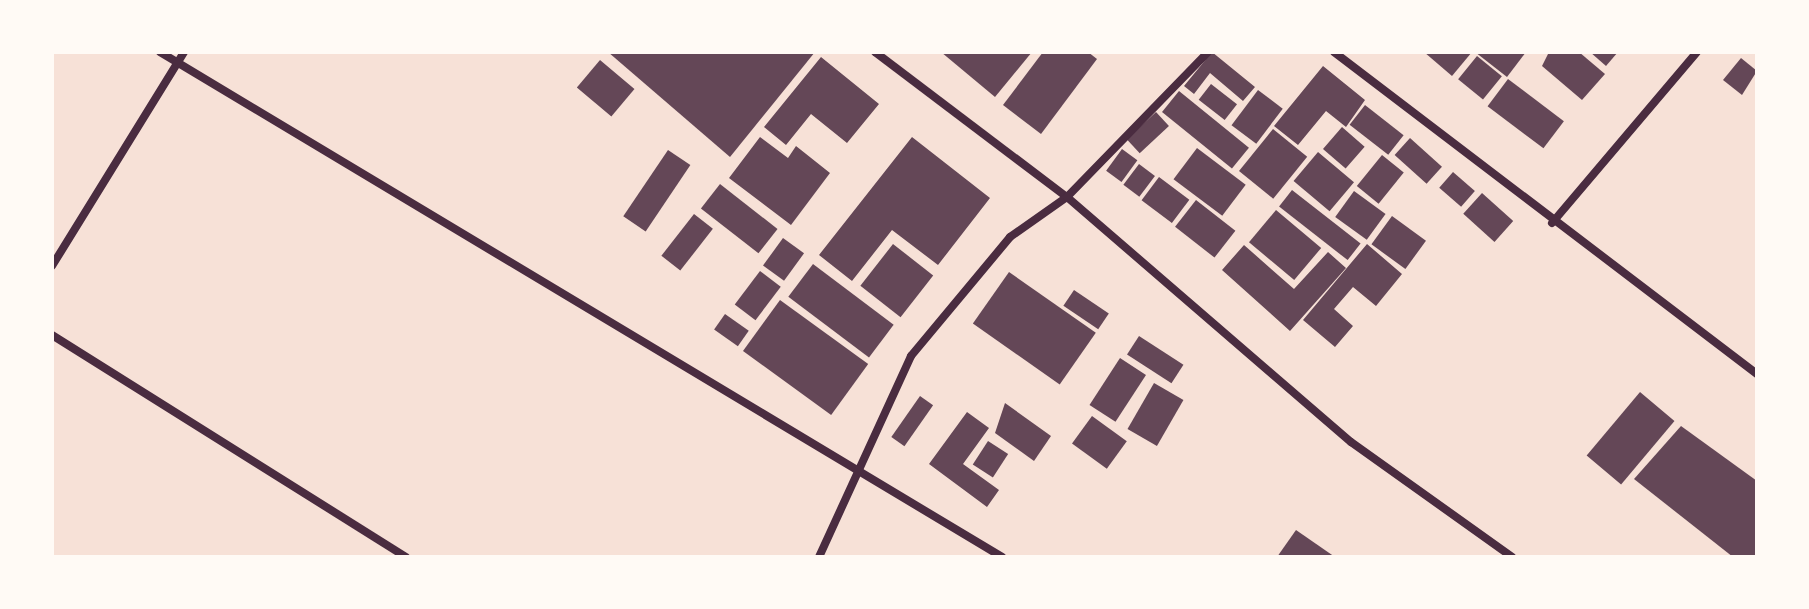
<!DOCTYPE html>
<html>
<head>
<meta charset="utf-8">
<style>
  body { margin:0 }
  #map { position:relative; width:1809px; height:609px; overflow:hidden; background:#f7e1d7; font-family:Literata,serif }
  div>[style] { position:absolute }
  .building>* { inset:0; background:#644757; transform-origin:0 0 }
  .minor>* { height:8px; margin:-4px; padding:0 4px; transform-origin:4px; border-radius:4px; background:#4a2c40 }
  span { translate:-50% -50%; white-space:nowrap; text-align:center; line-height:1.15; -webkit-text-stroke:8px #fffaf5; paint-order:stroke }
  .frame { position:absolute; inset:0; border:54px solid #fffaf5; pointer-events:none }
</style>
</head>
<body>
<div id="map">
  <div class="building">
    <div style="clip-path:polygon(608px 52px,815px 52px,730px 157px)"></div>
    <div style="clip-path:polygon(941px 52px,1032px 52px,995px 97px)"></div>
    <div style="clip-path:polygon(1043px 52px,1088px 52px,1097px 59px,1041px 134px,1003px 105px)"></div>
    <div style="clip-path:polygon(1212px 52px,1255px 87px,1243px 101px,1210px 73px,1194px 94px,1184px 86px)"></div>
    <div style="clip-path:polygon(1424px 52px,1472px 52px,1452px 76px)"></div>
    <div style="clip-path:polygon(1475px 52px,1526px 52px,1507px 77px)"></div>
    <div style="clip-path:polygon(1549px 52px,1579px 52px,1605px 74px,1582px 100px,1542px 66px)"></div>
    <div style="clip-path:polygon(1590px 52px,1618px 52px,1606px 66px)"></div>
    <div style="left:1477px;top:56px;width:32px;height:30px;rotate:39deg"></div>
    <div style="clip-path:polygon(821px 57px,879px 104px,847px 143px,811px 114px,786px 145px,764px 127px)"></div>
    <div style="clip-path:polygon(1741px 58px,1757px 71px,1742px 95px,1723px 80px)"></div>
    <div style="left:600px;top:60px;width:45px;height:36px;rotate:40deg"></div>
    <div style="clip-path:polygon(1323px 66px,1365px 100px,1346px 127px,1326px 111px,1298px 145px,1274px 126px)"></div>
    <div style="left:1508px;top:79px;width:70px;height:34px;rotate:37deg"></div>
    <div style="left:1211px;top:84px;width:33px;height:20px;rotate:38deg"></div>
    <div style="left:1258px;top:90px;width:31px;height:44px;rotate:37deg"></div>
    <div style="left:1179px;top:91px;width:90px;height:27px;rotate:39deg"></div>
    <div style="left:1365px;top:105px;width:49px;height:25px;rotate:38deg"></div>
    <div style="left:1156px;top:112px;width:19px;height:40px;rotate:47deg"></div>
    <div style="left:1342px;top:127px;width:30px;height:29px;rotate:41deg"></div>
    <div style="left:1273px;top:129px;width:44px;height:54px;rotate:39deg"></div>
    <div style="clip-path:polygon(760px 137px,788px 158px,796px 146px,830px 173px,791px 225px,729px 178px)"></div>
    <div style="clip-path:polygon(912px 137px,990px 198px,938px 265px,892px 230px,852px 281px,819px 255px)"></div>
    <div style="left:1410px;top:138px;width:43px;height:23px;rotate:42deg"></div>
    <div style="left:1197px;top:148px;width:61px;height:39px;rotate:37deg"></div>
    <div style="left:1122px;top:149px;width:19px;height:27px;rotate:36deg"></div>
    <div style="left:668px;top:150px;width:27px;height:80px;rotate:34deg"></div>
    <div style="left:1318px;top:152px;width:47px;height:38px;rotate:40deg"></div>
    <div style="left:1382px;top:155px;width:28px;height:40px;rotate:39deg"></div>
    <div style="left:1139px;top:164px;width:20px;height:26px;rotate:37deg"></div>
    <div style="left:1453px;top:172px;width:29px;height:21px;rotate:41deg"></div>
    <div style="left:1159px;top:177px;width:38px;height:29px;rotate:37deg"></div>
    <div style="left:720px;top:184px;width:73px;height:31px;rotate:38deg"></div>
    <div style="left:1292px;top:190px;width:87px;height:21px;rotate:38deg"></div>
    <div style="left:1354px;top:191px;width:39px;height:32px;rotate:36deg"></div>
    <div style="left:1482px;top:193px;width:42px;height:28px;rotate:42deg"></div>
    <div style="left:1196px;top:200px;width:50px;height:34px;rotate:38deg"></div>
    <div style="left:1276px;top:210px;width:59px;height:42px;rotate:40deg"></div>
    <div style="left:694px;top:214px;width:24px;height:53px;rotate:38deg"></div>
    <div style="left:1392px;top:216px;width:42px;height:35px;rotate:36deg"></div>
    <div style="left:783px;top:238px;width:26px;height:34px;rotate:36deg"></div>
    <div style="left:893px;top:244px;width:51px;height:53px;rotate:38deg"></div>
    <div style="clip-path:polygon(1367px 244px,1402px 274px,1376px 306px,1353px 287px,1334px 309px,1353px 326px,1335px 347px,1303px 320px)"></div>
    <div style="clip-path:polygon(1244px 245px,1294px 289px,1328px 252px,1346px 268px,1290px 331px,1222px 270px)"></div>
    <div style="left:813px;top:264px;width:101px;height:41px;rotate:37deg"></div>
    <div style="left:760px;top:271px;width:26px;height:42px;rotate:37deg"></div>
    <div style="left:1009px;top:272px;width:106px;height:63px;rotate:35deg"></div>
    <div style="left:1074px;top:290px;width:42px;height:19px;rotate:34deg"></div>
    <div style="left:780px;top:300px;width:109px;height:63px;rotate:36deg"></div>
    <div style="left:725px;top:314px;width:29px;height:19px;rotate:35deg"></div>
    <div style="left:1139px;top:336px;width:53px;height:22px;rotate:33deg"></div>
    <div style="left:1120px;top:358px;width:31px;height:56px;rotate:33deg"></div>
    <div style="left:1154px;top:383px;width:34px;height:53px;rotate:30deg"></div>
    <div style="left:1640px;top:392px;width:45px;height:83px;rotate:40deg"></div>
    <div style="left:920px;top:396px;width:16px;height:50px;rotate:35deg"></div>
    <div style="clip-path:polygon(1005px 403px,1051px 436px,1034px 461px,995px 433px)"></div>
    <div style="clip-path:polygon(967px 412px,989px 428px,963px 464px,999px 490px,987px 507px,929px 464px)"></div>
    <div style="left:1092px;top:416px;width:43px;height:34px;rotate:36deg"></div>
    <div style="clip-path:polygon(1681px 426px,1757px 481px,1757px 557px,1733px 557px,1634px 479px)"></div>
    <div style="left:988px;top:441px;width:24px;height:28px;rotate:33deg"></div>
    <div style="clip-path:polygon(1296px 530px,1335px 557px,1277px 557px)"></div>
  </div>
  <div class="minor">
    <div style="left:160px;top:52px;width:982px;rotate:30.95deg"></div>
    <div style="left:875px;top:52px;width:241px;rotate:37.1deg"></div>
    <div style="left:1067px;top:197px;width:375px;rotate:40.8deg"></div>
    <div style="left:1351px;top:442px;width:198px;rotate:35.5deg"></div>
    <div style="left:1334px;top:52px;width:532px;rotate:37.28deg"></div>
    <div style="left:1552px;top:223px;width:224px;rotate:-49.7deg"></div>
    <div style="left:52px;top:266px;width:251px;rotate:-58.3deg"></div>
    <div style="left:52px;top:335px;width:418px;rotate:32.1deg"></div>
    <div style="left:819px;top:557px;width:221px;rotate:-65.4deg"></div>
    <div style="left:911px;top:356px;width:155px;rotate:-50.2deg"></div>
    <div style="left:1010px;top:237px;width:70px;rotate:-35.1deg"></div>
    <div style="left:1067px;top:197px;width:202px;rotate:-45.8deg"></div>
  </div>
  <div class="frame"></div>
</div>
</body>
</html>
